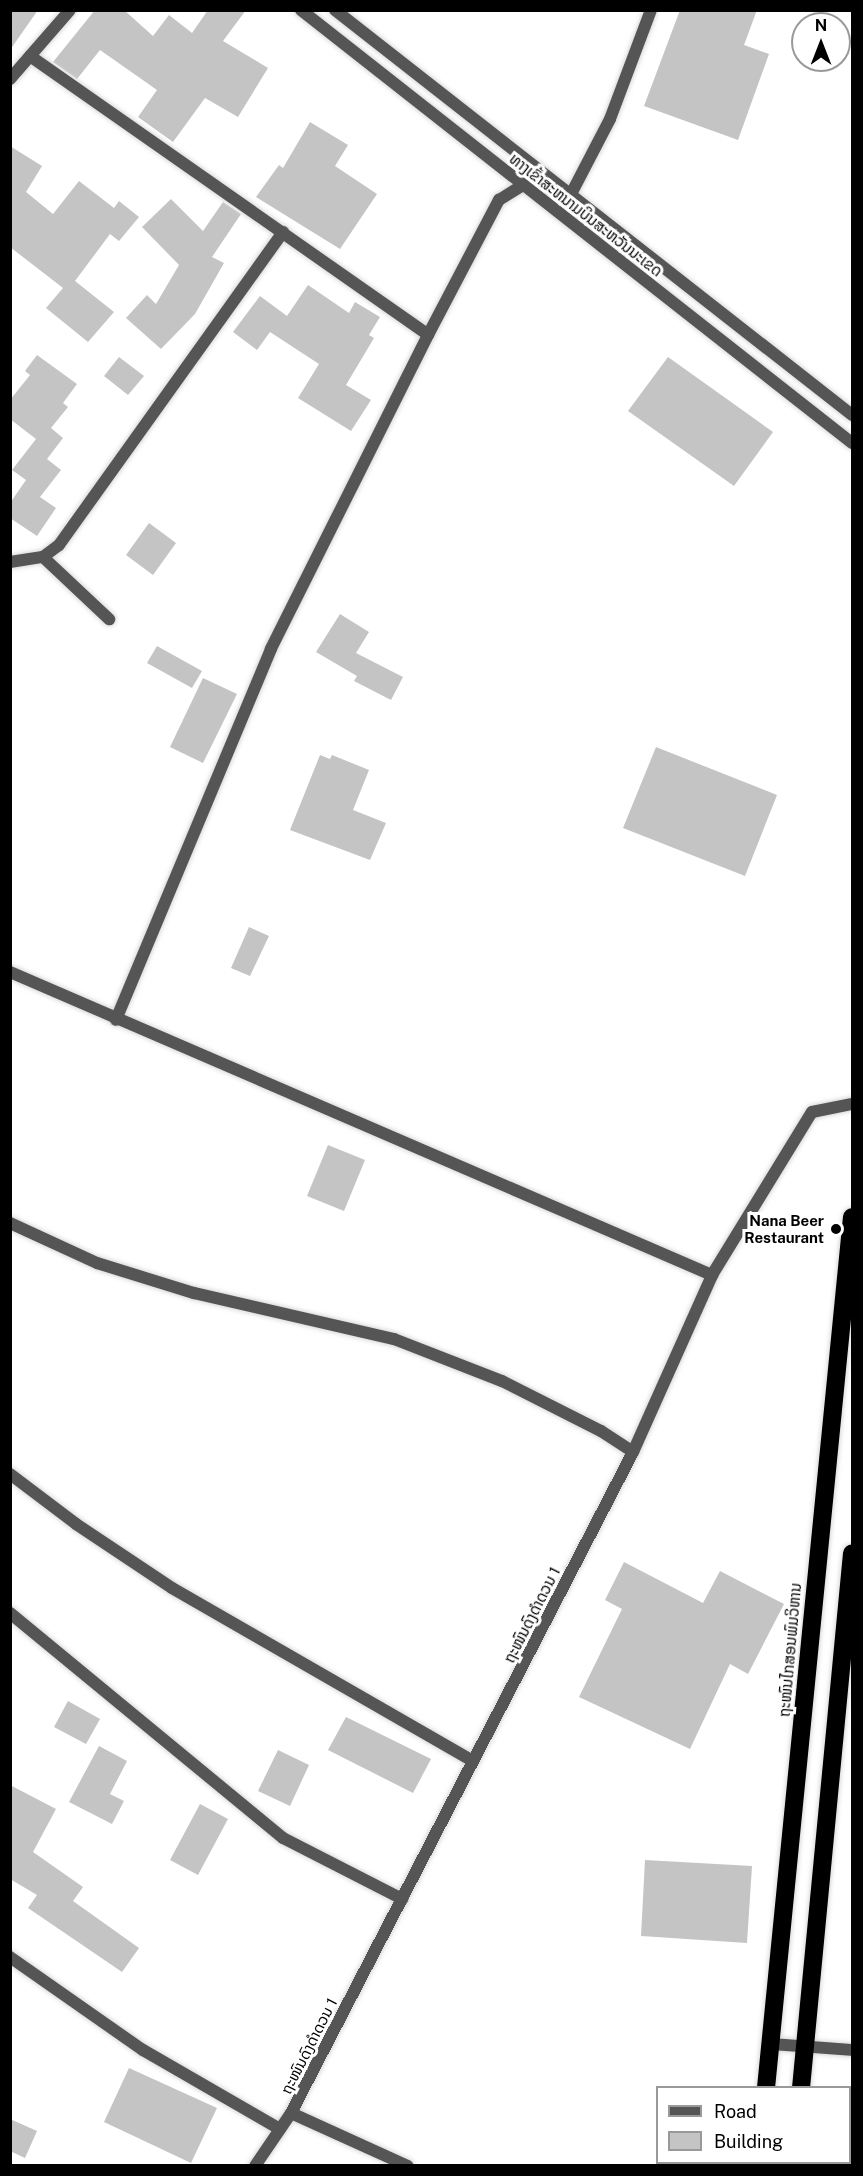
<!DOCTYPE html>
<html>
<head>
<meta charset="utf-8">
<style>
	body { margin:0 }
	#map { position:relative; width:863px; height:2176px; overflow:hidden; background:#fff; font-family:"Public Sans","Noto Sans Lao",sans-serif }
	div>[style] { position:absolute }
	.building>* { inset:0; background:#c4c4c4 }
	.roads { filter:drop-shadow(0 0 2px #dbdbdb) drop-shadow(0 0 2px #dbdbdb) }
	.street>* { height:12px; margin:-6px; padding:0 6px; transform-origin:6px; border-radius:6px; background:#555 }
	.highway>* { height:18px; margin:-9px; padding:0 9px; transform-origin:9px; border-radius:9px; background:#000 }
	.dots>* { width:16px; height:16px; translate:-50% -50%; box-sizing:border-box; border:3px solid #fff; border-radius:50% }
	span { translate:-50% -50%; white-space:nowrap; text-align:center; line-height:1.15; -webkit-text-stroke:6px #fff; paint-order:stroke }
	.street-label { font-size:15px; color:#000 }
	.poi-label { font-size:15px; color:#000; font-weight:700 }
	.right { translate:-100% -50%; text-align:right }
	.frame { position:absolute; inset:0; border:12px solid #000; pointer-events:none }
	.legend { position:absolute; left:656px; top:2086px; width:195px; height:78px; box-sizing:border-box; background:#fff; border:2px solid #999; margin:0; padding:8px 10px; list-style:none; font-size:18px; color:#000 }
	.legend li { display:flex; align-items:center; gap:12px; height:30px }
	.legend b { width:30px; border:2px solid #999 }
	.north { position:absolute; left:791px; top:12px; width:60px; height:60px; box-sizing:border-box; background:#fff; border:2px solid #999; border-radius:50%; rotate:0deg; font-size:16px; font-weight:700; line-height:24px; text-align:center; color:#000 }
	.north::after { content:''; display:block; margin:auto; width:21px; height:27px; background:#000; clip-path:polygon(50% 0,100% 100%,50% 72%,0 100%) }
</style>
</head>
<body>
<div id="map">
	<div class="building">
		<i style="clip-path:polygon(10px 10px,38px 10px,10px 50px)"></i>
		<i style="clip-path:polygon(95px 10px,124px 10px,153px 36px,169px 15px,192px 33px,208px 10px,246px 10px,223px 41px,268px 68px,238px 117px,205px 98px,173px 142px,138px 117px,157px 90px,100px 50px,77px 79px,53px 62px)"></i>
		<i style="clip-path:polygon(680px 10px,757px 10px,744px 45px,769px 54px,738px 140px,644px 106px)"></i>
		<i style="clip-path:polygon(310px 122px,348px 145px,335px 166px,377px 194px,340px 249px,256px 197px,279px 165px,283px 168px)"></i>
		<i style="clip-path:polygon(10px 146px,42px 166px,26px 192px,53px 214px,79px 181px,114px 208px,119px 201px,139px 217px,119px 241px,110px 234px,75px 281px,114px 312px,88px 342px,46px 308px,63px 288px,10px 247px)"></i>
		<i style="clip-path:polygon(171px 199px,203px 231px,223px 202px,241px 214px,212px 257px,224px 263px,195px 314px,161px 349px,126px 318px,147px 295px,156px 304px,179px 265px,142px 227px)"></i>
		<i style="clip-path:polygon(308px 285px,349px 313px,355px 302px,380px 317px,369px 335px,374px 338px,346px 385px,371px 400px,351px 431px,298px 398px,319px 364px,270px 332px,257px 350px,233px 332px,260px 296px,287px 316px)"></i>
		<i style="clip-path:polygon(37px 355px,77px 384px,63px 403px,68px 407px,51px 428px,63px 438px,47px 459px,61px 470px,40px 497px,56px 508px,37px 536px,10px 518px,10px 503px,26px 480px,12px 470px,36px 439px,10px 419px,10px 400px,30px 375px,25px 371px)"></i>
		<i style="clip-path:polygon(119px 357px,144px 376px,128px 395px,104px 376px)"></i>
		<i style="clip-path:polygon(668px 357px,773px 432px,734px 486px,628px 411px)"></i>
		<i style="clip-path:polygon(149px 523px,176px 543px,153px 575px,126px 555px)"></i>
		<i style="clip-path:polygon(340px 614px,369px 632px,356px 653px,403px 677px,391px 700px,354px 681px,357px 676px,316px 652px)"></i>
		<i style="clip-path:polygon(157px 646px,202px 671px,192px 688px,147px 663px)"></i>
		<i style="clip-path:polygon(203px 678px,237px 694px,203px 763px,170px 747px)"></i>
		<i style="clip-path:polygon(656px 747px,777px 795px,745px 876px,623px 828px)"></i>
		<i style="clip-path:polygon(320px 755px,330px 759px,332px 755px,369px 770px,353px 810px,386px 823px,370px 860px,290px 830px)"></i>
		<i style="clip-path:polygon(249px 927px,269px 936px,250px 976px,231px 968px)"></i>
		<i style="clip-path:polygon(328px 1145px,365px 1160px,344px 1211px,307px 1196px)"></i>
		<i style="clip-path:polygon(624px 1562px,703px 1603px,720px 1571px,784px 1604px,748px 1674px,730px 1664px,690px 1749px,579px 1697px,622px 1609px,605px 1600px)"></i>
		<i style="clip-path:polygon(68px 1701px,100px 1719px,86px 1744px,54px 1727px)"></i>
		<i style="clip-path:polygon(346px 1717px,431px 1759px,413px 1793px,328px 1750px)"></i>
		<i style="clip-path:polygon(99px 1746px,127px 1761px,110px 1794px,124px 1801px,112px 1824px,69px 1802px)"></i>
		<i style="clip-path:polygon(278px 1750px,309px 1765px,290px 1806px,258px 1791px)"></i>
		<i style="clip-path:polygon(10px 1785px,56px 1809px,33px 1852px,83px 1887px,73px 1901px,139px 1948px,122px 1972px,28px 1908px,37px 1895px,10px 1879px)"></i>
		<i style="clip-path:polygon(200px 1804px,228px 1819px,198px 1875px,170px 1860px)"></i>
		<i style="clip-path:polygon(645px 1860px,752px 1866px,747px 1943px,641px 1936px)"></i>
		<i style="clip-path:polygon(129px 2068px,217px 2108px,191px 2163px,104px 2122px)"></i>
		<i style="clip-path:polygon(10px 2119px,37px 2131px,25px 2158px,10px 2151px)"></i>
	</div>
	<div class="roads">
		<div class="street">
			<i style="left:301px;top:10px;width:701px;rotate:38.16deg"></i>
			<i style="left:335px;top:10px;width:657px;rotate:38.07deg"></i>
			<i style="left:30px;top:56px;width:486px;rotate:35deg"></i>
			<i style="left:428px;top:335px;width:351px;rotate:116.6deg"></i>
			<i style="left:271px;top:649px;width:402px;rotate:112.7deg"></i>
			<i style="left:10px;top:79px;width:91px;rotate:-49deg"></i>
			<i style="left:570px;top:196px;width:87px;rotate:-62.5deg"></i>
			<i style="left:610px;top:119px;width:116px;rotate:-69.4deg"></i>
			<i style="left:428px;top:335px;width:153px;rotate:-62.3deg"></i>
			<i style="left:499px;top:200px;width:28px;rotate:-32deg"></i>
			<i style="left:43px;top:557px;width:91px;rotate:43.2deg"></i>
			<i style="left:10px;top:562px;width:33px;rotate:-9deg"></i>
			<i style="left:43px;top:557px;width:20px;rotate:-37deg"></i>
			<i style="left:59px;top:545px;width:385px;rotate:-54.4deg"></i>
			<i style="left:10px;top:972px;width:765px;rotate:23.35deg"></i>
			<i style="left:10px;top:1223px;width:96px;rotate:24.7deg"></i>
			<i style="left:97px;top:1263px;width:102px;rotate:17.2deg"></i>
			<i style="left:194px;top:1293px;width:205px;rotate:13deg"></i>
			<i style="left:394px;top:1339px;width:116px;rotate:21.3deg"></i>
			<i style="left:502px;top:1381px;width:111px;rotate:26.8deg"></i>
			<i style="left:601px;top:1431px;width:38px;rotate:33deg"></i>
			<i style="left:10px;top:1474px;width:83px;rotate:37.1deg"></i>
			<i style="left:76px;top:1524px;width:115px;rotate:33.7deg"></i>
			<i style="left:172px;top:1588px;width:347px;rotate:29.9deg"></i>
			<i style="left:10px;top:1613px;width:354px;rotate:39.5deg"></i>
			<i style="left:283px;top:1838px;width:134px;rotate:27.1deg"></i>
			<i style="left:10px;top:1957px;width:162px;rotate:35deg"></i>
			<i style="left:143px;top:2050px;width:158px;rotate:30deg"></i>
			<i style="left:771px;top:2044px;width:81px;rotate:4.2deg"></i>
			<i style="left:291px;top:2113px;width:128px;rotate:24.4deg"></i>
			<i style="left:255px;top:2166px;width:64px;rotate:-55.8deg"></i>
			<i style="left:291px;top:2113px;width:744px;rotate:-62.64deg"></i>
			<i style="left:633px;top:1452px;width:194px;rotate:-65.9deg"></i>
			<i style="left:712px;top:1275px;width:191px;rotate:-58.5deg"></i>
			<i style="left:812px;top:1112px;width:41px;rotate:-11.3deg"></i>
		</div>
		<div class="highway">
			<i style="left:766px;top:2088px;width:875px;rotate:-84.36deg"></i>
			<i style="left:801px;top:2088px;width:537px;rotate:-84.55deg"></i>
			<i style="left:759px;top:2166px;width:4px;rotate:-90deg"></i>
			<i style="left:793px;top:2166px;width:4px;rotate:-76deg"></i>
		</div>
	</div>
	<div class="dots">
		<i style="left:836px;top:1229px;background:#000"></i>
	</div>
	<div class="street-label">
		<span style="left:586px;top:215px;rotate:38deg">ທາງເຂົ້າສະຫນາມບິນສະຫວັນນະເຂດ</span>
		<span style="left:532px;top:1615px;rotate:-63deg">ຖະໜົນດົງດຳດວນ 1</span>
		<span style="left:790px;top:1650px;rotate:-85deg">ຖະໜົນໄກສອນພົມວິຫານ</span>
		<span style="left:309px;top:2046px;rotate:-63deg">ຖະໜົນດົງດຳດວນ 1</span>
	</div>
	<div class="poi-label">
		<span class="right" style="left:824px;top:1229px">Nana Beer<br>Restaurant</span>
	</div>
	<div class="frame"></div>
	<ul class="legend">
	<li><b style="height:8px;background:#555"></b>Road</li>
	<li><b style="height:16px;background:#c4c4c4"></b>Building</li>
	</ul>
	<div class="north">N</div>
</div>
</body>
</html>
